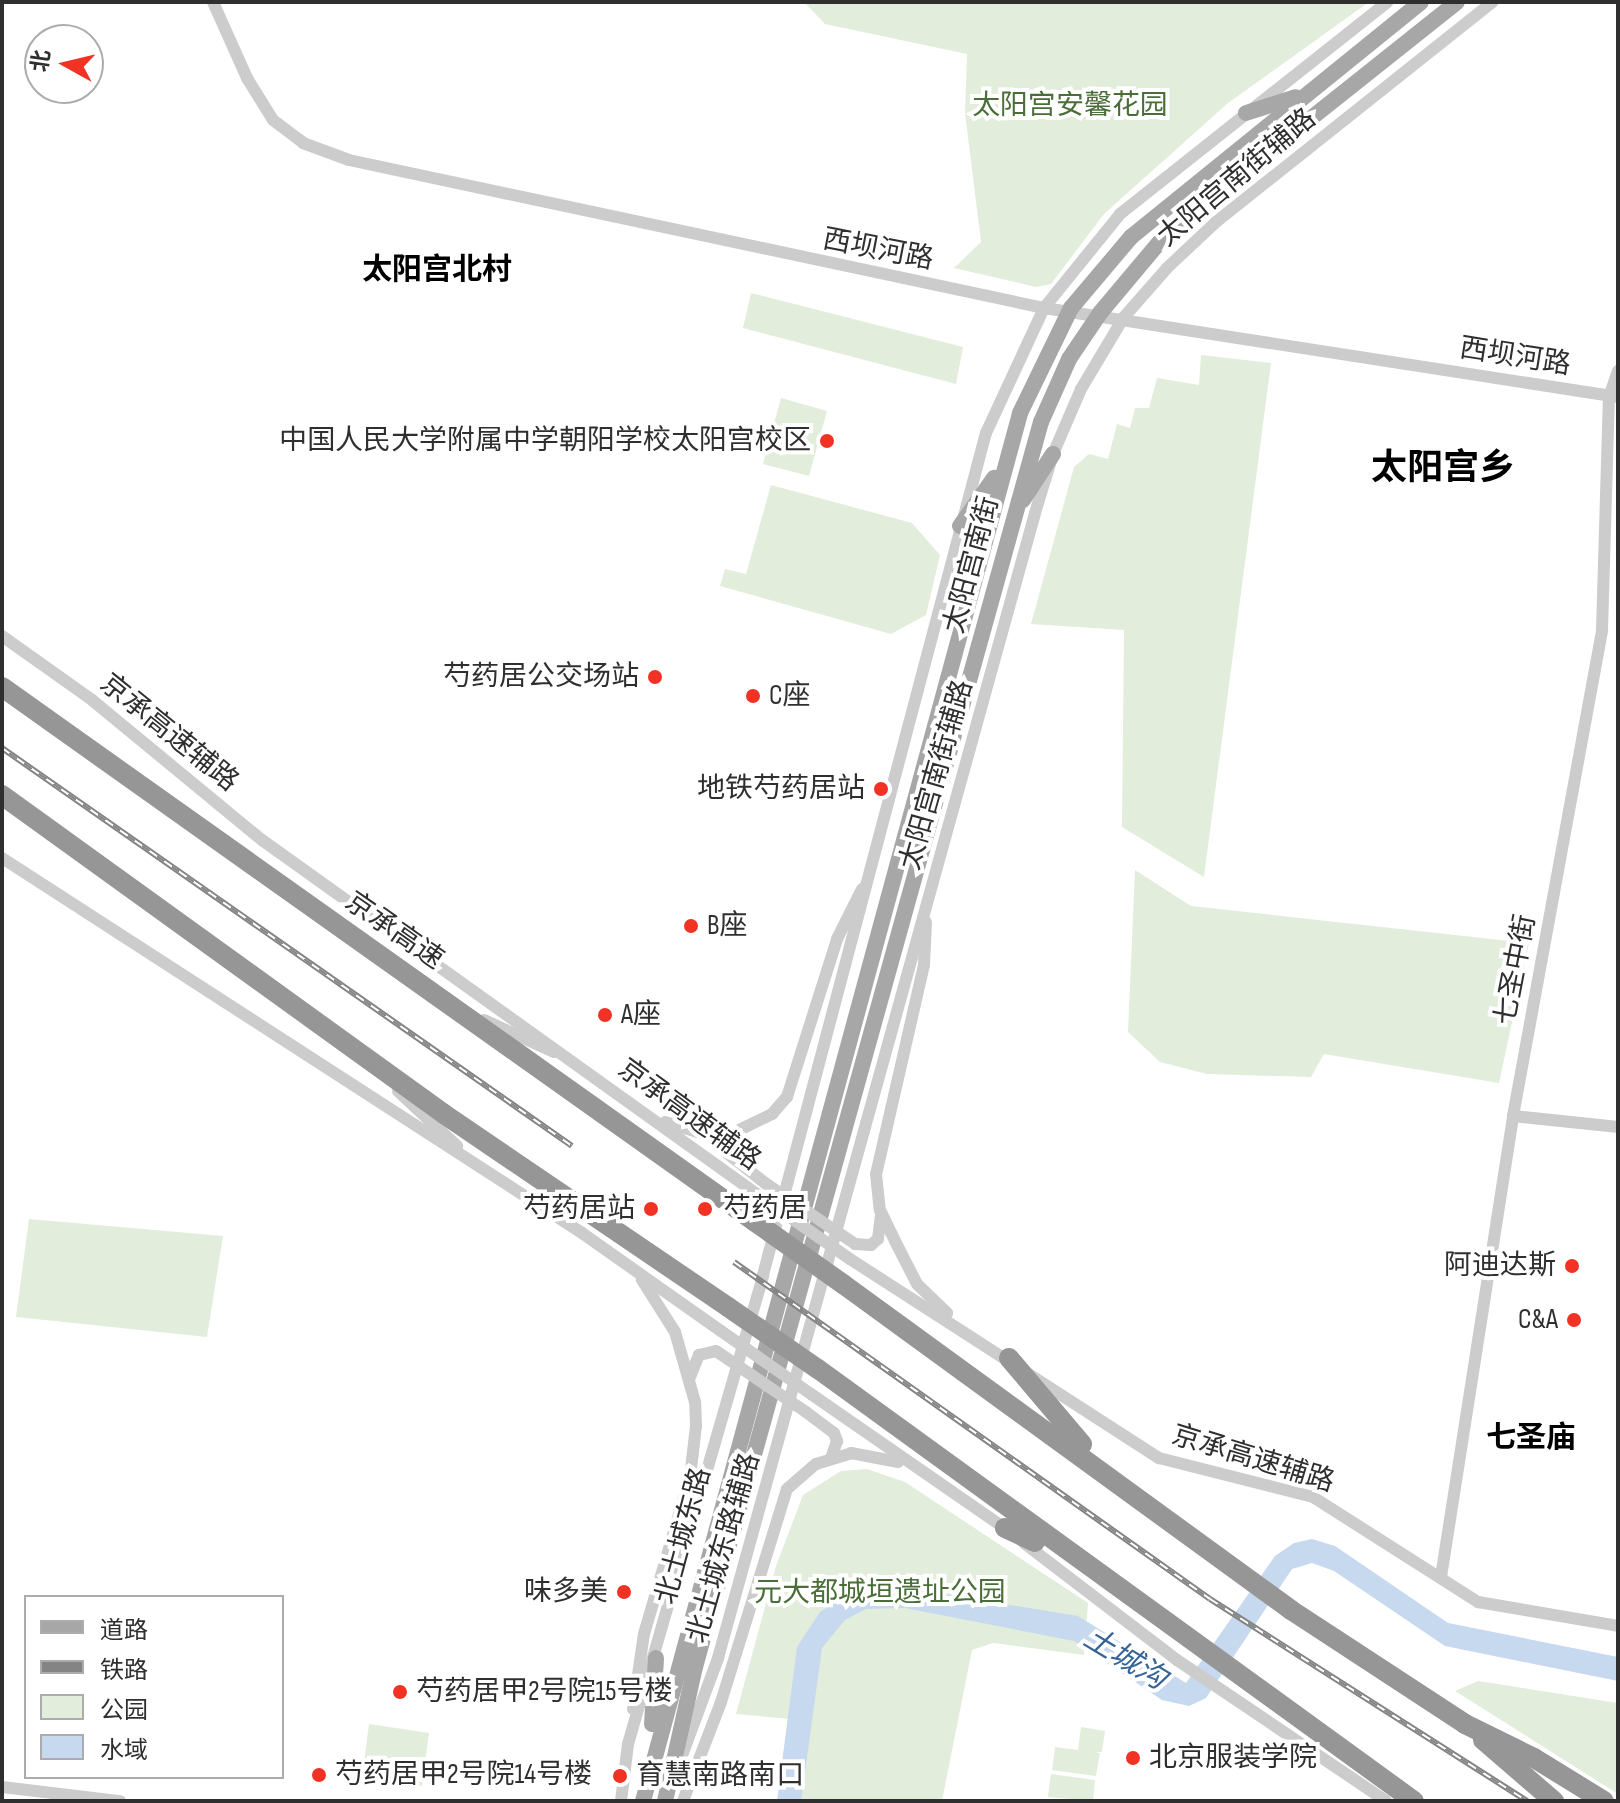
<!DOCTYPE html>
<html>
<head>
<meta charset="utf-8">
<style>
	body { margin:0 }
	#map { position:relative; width:1620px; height:1803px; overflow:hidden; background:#fff; font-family:"Sofia Sans Condensed","Noto Sans SC",sans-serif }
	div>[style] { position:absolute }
	.green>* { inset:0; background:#e2eddb }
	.water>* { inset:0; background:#c6d9ee }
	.minor>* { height:12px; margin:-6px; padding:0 6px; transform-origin:6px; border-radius:6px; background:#ccc }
	.major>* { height:16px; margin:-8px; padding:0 8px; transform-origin:8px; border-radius:8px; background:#a7a7a7 }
	.highway>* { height:20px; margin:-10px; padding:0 10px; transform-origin:10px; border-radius:10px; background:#969696 }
	.rail>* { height:6px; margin-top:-3px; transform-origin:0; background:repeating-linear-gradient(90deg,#fff 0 9px,#848484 0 18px); box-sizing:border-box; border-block:2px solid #848484 }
	.minor-bridge>* { height:12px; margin:-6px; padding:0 6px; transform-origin:6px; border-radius:6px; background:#ccc }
	.highway-bridge>* { height:20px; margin:-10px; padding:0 10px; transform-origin:10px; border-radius:10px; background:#969696 }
	.dots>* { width:22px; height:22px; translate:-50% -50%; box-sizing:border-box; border:4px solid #fff; border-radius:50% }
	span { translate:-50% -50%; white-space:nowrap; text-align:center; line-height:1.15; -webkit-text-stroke:8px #fff; paint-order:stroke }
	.park-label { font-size:28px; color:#4a6e38 }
	.street-label { font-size:28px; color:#2f2f2f }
	.poi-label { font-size:28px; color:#2f2f2f }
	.right { translate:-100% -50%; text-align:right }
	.left { translate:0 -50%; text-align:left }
	.neighbourhood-label { font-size:30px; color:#000; font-weight:700 }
	.water-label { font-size:30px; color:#366497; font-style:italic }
	.district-label { font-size:36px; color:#000; font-weight:700 }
	.frame { position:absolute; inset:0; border:4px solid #2f2f2f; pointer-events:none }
	.legend { position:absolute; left:24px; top:1595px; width:260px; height:184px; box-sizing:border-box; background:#fff; border:2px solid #acacac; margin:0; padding:10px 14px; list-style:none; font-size:24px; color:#2f2f2f }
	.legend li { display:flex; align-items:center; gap:16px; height:40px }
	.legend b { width:40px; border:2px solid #acacac }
	.north { position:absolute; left:24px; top:24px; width:80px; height:80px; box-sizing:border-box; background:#fff; border:2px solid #acacac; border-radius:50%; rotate:278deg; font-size:22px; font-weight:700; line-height:32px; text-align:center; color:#2f2f2f }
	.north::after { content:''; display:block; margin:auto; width:28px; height:36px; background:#f23224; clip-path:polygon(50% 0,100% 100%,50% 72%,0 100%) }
</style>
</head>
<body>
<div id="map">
	<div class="green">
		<i style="clip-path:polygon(804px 2px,1369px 2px,1228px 103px,1104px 214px,1051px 284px,1036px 287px,954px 268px,981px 242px,965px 113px,967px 54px,825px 24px)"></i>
		<i style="clip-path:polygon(751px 293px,963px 347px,956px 384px,743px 328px)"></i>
		<i style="clip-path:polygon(1201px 355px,1271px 363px,1204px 877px,1122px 827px,1124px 630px,1031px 624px,1074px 467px,1089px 454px,1108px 459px,1117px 424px,1130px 428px,1135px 408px,1149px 408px,1157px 378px,1199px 385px)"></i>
		<i style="clip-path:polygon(781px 398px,827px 411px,809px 476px,763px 464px)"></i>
		<i style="clip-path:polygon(771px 485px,912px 523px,940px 555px,926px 615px,891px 634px,720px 586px,725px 569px,746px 574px)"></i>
		<i style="clip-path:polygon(1135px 870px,1191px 906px,1529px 943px,1499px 1083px,1324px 1054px,1311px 1077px,1207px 1074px,1160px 1062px,1128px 1032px)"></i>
		<i style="clip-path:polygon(29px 1219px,223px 1236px,207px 1337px,16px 1317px)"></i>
		<i style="clip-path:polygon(867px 1469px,905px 1482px,1088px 1603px,1084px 1655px,993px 1643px,972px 1650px,942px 1801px,790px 1801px,801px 1720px,736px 1714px,776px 1566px,803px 1495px,841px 1471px)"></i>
		<i style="clip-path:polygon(1478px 1681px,1618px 1703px,1618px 1794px,1455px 1691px)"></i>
		<i style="clip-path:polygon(369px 1724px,429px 1733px,422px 1786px,362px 1778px)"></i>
		<i style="clip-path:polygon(1081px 1727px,1105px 1731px,1102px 1752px,1095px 1752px,1100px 1753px,1096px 1776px,1052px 1770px,1055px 1747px,1078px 1750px)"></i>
		<i style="clip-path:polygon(1051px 1774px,1095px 1780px,1093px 1801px,1048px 1797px)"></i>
	</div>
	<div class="water">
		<i style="clip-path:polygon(1312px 1539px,1335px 1546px,1448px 1623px,1618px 1657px,1618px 1681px,1445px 1646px,1334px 1571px,1312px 1563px,1292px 1569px,1206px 1698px,1189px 1706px,1162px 1700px,1074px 1641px,905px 1608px,866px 1609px,845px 1620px,822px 1648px,801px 1801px,777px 1801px,797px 1647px,820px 1612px,844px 1596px,889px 1585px,1078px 1616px,1186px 1683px,1275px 1556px,1294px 1543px)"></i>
	</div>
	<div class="minor">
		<i style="left:213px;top:2px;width:83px;rotate:65.9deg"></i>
		<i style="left:247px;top:78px;width:49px;rotate:58.2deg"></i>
		<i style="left:273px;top:120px;width:38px;rotate:37deg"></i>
		<i style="left:303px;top:143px;width:49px;rotate:20.3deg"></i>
		<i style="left:349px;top:160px;width:711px;rotate:12.02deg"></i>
		<i style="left:1044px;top:308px;width:581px;rotate:8.81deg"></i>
		<i style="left:2px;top:636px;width:110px;rotate:35.4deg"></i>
		<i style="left:92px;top:700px;width:220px;rotate:39.5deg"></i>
		<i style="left:262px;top:840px;width:614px;rotate:35.58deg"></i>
		<i style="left:2px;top:858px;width:691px;rotate:32.88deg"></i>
		<i style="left:582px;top:1233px;width:170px;rotate:35.2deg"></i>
		<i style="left:926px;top:922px;width:43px;rotate:92.7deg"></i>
		<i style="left:924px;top:965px;width:214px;rotate:102.9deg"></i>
		<i style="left:876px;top:1174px;width:36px;rotate:84deg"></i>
		<i style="left:880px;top:1210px;width:34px;rotate:64deg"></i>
		<i style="left:895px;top:1241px;width:48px;rotate:62.9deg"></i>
		<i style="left:917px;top:1284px;width:42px;rotate:44deg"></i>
		<i style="left:484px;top:1020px;width:77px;rotate:24.6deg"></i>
		<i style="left:398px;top:1091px;width:81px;rotate:43deg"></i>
		<i style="left:1513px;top:1116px;width:106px;rotate:6deg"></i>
		<i style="left:665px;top:1122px;width:44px;rotate:17.2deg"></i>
		<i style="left:707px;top:1135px;width:24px;rotate:-2deg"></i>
		<i style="left:731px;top:1134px;width:46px;rotate:-26deg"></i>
		<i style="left:772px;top:1114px;width:23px;rotate:-49deg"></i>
		<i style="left:787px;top:1097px;width:166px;rotate:-72.4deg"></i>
		<i style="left:837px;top:939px;width:56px;rotate:-63.4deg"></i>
		<i style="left:731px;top:1134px;width:19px;rotate:102deg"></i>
		<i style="left:727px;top:1153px;width:48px;rotate:38.3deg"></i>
		<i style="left:855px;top:1244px;width:16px;rotate:4deg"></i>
		<i style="left:871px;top:1245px;width:9px;rotate:-41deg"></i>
		<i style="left:878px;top:1239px;width:23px;rotate:-83deg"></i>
		<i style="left:850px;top:1259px;width:368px;rotate:32.8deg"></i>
		<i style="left:1159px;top:1458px;width:159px;rotate:14.2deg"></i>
		<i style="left:1313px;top:1497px;width:196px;rotate:32.5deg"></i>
		<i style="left:1478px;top:1602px;width:142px;rotate:9.7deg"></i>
		<i style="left:690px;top:1377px;width:24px;rotate:-68deg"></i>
		<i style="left:699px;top:1355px;width:17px;rotate:-13deg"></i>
		<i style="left:811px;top:1394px;width:242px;rotate:34.7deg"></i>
		<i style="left:806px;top:1412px;width:35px;rotate:37deg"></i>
		<i style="left:834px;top:1433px;width:9px;rotate:69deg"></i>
		<i style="left:837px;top:1441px;width:18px;rotate:109deg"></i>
		<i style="left:1024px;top:1543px;width:193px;rotate:37.4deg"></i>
		<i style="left:1177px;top:1660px;width:252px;rotate:34deg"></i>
		<i style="left:1441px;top:1577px;width:467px;rotate:-81.1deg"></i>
		<i style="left:1513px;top:1116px;width:494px;rotate:-79.6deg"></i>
		<i style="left:1602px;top:630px;width:233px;rotate:-88.3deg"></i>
		<i style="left:1609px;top:397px;width:28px;rotate:-71deg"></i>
		<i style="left:633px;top:1709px;width:76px;rotate:-81.7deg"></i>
		<i style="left:644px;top:1634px;width:164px;rotate:-73.7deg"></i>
		<i style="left:690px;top:1477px;width:51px;rotate:-83.3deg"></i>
		<i style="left:696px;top:1426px;width:24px;rotate:-92deg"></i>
		<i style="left:695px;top:1402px;width:73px;rotate:-105.9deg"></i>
		<i style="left:675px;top:1332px;width:62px;rotate:-122.4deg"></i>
		<i style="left:680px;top:1761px;width:110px;rotate:-69.7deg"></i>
		<i style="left:718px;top:1658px;width:1188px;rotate:-74.52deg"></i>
		<i style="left:1035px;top:513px;width:62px;rotate:-73deg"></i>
		<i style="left:1053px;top:454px;width:71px;rotate:-66.7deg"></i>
		<i style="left:1081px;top:389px;width:84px;rotate:-59.2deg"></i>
		<i style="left:1124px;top:317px;width:65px;rotate:-48.7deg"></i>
		<i style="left:1167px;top:268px;width:67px;rotate:-43.2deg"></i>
		<i style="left:1216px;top:222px;width:354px;rotate:-38.5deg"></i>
		<i style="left:2px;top:1787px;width:119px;rotate:6.8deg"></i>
		<i style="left:621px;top:1801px;width:57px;rotate:-83deg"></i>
		<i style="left:628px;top:1744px;width:488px;rotate:-73.9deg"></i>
		<i style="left:763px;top:1275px;width:871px;rotate:-75.17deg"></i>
		<i style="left:986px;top:433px;width:138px;rotate:-65.1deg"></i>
		<i style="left:1044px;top:308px;width:121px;rotate:-51deg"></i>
		<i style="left:1120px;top:214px;width:341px;rotate:-38.4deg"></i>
		<i style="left:683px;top:1801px;width:106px;rotate:-69deg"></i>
		<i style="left:721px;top:1702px;width:223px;rotate:-72.8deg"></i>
		<i style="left:787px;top:1489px;width:38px;rotate:-41deg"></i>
		<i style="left:816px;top:1464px;width:37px;rotate:-17deg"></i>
		<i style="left:851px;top:1453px;width:48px;rotate:10.8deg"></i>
	</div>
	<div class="major">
		<i style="left:1246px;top:113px;width:52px;rotate:-17.7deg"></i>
		<i style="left:1023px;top:500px;width:55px;rotate:-56.9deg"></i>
		<i style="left:960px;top:526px;width:59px;rotate:-54.7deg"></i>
		<i style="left:652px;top:1724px;width:66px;rotate:-86.5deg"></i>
		<i style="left:643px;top:1801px;width:1438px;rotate:-74.8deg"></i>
		<i style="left:1020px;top:413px;width:117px;rotate:-64.1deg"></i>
		<i style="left:1071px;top:308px;width:93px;rotate:-49.8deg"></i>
		<i style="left:1131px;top:237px;width:373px;rotate:-39deg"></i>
		<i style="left:665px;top:1801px;width:137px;rotate:-77.4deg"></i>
		<i style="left:695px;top:1667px;width:1292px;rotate:-74.47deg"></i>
		<i style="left:1041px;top:422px;width:69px;rotate:-66deg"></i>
		<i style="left:1069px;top:359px;width:55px;rotate:-56deg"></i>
		<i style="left:1100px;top:313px;width:106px;rotate:-50deg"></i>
		<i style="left:1168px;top:232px;width:369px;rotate:-38.5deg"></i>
	</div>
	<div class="highway">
		<i style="left:2px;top:687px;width:922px;rotate:35.38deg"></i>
		<i style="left:2px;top:795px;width:545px;rotate:35.82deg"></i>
		<i style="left:444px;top:1114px;width:343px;rotate:34.2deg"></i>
		<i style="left:843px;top:1284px;width:554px;rotate:36.04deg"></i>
		<i style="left:1291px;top:1610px;width:208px;rotate:33.2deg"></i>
		<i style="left:1465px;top:1724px;width:77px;rotate:26.2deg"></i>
		<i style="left:1534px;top:1758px;width:82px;rotate:31.6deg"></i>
		<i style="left:1009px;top:1358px;width:113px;rotate:49.7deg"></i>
		<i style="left:818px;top:1369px;width:736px;rotate:35.94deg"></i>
		<i style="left:1005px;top:1528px;width:33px;rotate:25deg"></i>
		<i style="left:1483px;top:1740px;width:94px;rotate:40.7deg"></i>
	</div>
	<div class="rail">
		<i style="left:2px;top:748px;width:695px;rotate:34.92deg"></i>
		<i style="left:734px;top:1262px;width:583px;rotate:35.3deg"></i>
		<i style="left:1210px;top:1599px;width:376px;rotate:32.5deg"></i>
	</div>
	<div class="minor-bridge">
		<i style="left:765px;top:1183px;width:109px;rotate:34.1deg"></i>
		<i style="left:761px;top:1197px;width:108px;rotate:34.9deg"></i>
		<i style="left:721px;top:1331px;width:110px;rotate:35deg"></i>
		<i style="left:716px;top:1351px;width:109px;rotate:34.1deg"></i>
	</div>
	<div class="highway-bridge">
		<i style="left:754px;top:1221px;width:109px;rotate:35.3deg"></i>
		<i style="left:728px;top:1307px;width:109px;rotate:34.6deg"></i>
	</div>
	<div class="dots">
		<i style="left:827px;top:441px;background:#f23224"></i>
		<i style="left:655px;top:677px;background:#f23224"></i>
		<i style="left:753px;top:696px;background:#f23224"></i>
		<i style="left:881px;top:789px;background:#f23224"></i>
		<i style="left:691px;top:926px;background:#f23224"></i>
		<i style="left:605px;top:1015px;background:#f23224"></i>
		<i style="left:651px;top:1209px;background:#f23224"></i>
		<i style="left:705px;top:1209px;background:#f23224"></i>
		<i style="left:1572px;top:1266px;background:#f23224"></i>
		<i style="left:1574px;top:1320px;background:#f23224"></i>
		<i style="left:624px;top:1592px;background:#f23224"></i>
		<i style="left:400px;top:1692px;background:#f23224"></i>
		<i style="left:1133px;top:1758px;background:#f23224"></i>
		<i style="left:319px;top:1775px;background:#f23224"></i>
		<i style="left:620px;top:1776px;background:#f23224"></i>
	</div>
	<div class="park-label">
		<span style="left:1070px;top:106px">太阳宫安馨花园</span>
		<span style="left:880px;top:1593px">元大都城垣遗址公园</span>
	</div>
	<div class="street-label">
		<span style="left:1237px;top:178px;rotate:-40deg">太阳宫南街辅路</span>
		<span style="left:878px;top:250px;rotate:11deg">西坝河路</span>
		<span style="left:1515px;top:357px;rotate:9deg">西坝河路</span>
		<span style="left:972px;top:565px;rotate:-75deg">太阳宫南街</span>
		<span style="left:169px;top:733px;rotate:39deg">京承高速辅路</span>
		<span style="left:937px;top:775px;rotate:-74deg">太阳宫南街辅路</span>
		<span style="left:394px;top:931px;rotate:35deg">京承高速</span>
		<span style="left:1516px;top:970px;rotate:-79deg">七圣中街</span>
		<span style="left:689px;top:1115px;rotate:36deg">京承高速辅路</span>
		<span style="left:1253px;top:1459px;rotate:17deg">京承高速辅路</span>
		<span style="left:684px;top:1536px;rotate:-75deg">北土城东路</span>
		<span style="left:724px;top:1548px;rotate:-74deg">北土城东路辅路</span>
	</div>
	<div class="poi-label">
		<span class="right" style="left:811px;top:441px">中国人民大学附属中学朝阳学校太阳宫校区</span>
		<span class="right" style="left:639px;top:677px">芍药居公交场站</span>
		<span class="left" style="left:769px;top:696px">C座</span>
		<span class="right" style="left:865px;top:789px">地铁芍药居站</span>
		<span class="left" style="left:707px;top:926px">B座</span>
		<span class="left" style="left:621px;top:1015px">A座</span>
		<span class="right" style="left:635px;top:1209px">芍药居站</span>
		<span class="left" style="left:723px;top:1209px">芍药居</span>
		<span class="right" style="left:1556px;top:1266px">阿迪达斯</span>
		<span class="right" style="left:1558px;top:1320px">C&amp;A</span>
		<span class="right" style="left:608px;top:1592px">味多美</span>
		<span class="left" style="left:416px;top:1692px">芍药居甲2号院15号楼</span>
		<span class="left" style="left:1149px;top:1758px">北京服装学院</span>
		<span class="left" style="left:335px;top:1775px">芍药居甲2号院14号楼</span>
		<span class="left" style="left:636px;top:1776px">育慧南路南口</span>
	</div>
	<div class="neighbourhood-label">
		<span style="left:437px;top:270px">太阳宫北村</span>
		<span style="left:1531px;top:1438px">七圣庙</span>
	</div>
	<div class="water-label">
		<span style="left:1125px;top:1659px;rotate:31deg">土城沟</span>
	</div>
	<div class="district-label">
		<span style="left:1443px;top:469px">太阳宫乡</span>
	</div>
	<div class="frame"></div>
	<ul class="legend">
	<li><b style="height:10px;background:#a7a7a7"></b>道路</li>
	<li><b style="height:10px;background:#848484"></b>铁路</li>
	<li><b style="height:22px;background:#e2eddb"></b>公园</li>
	<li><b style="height:22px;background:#c6d9ee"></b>水域</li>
	</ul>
	<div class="north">北</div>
</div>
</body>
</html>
